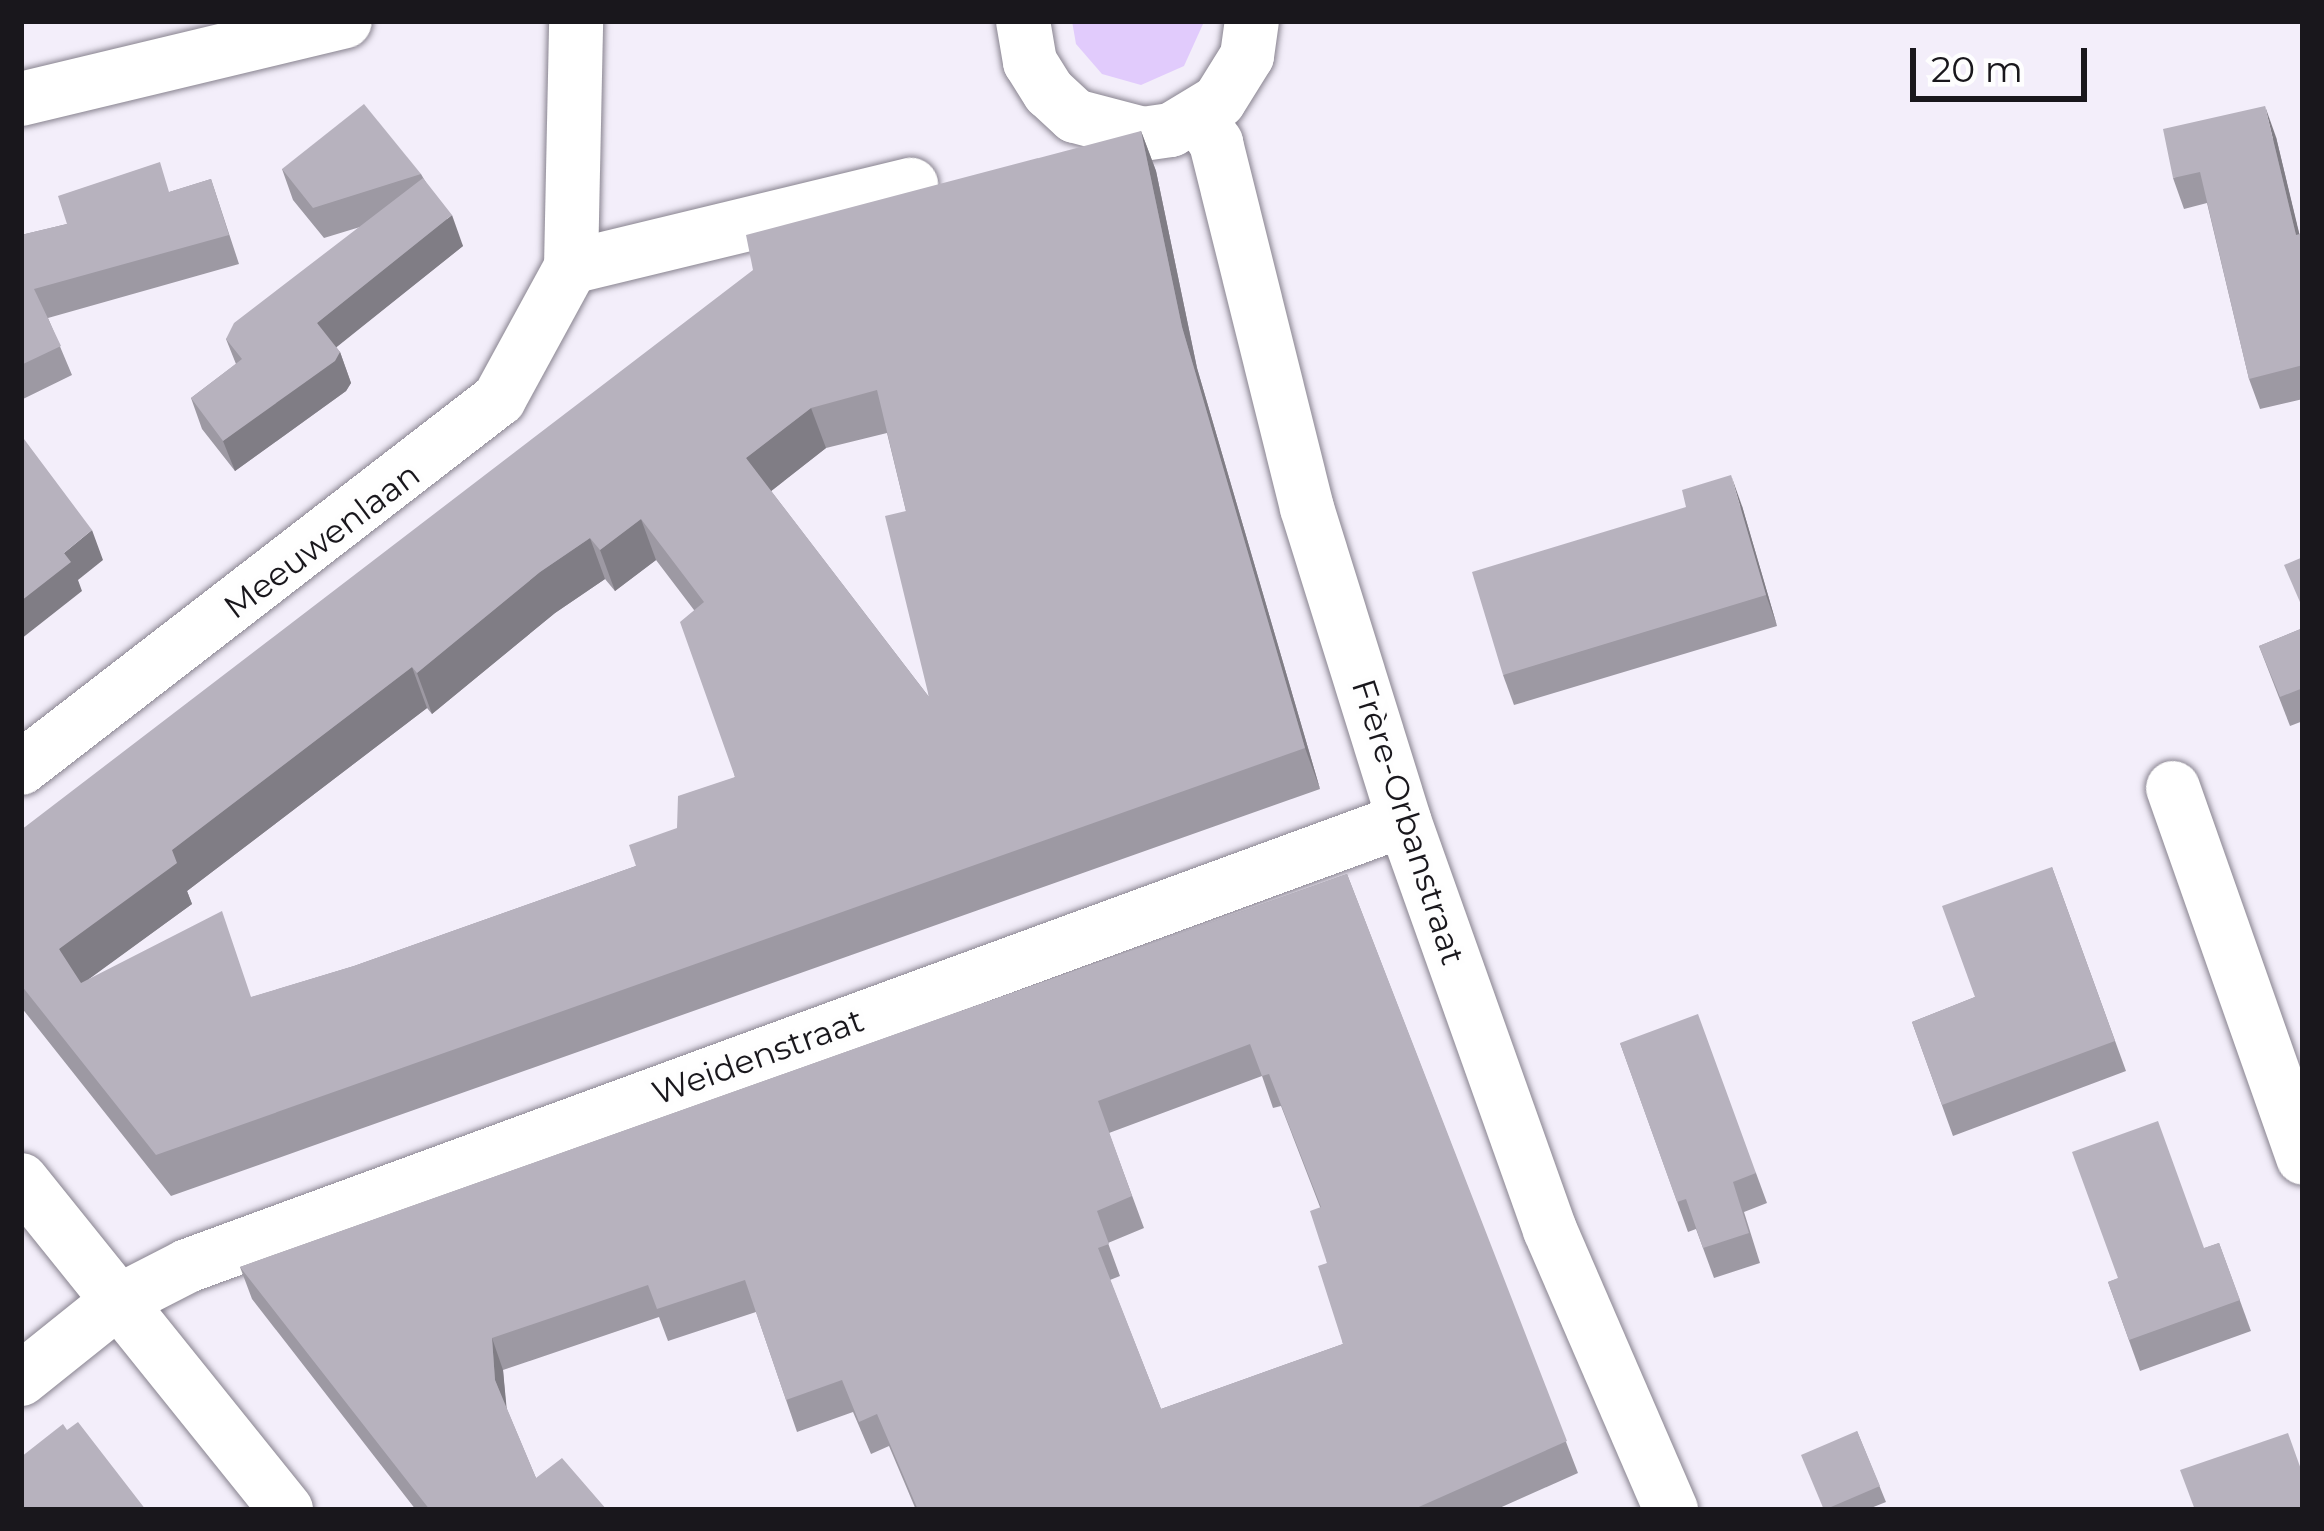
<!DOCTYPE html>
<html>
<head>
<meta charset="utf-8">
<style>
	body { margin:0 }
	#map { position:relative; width:2324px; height:1531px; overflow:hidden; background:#f3eefa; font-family:Montserrat,sans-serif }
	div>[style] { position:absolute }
	.green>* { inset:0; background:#e1cbfc }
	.roads { filter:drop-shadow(0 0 3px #88838f) drop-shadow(0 0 3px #88838f) }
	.street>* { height:54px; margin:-27px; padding:0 27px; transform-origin:27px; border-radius:27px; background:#fff }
	.wall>* { inset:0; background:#9d99a3 }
	.shaded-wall>* { inset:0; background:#807d85 }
	.building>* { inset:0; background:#b7b2be }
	span { translate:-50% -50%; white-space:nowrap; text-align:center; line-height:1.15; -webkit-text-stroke:9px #fefefe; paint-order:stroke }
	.street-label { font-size:33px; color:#19171c }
	.frame { position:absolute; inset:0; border:24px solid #19171c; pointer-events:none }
	.scale { position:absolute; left:1910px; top:48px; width:177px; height:54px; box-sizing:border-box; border:6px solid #19171c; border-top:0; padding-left:15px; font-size:36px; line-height:42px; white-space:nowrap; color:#19171c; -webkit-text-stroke:9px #fefefe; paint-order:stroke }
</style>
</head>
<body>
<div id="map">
	<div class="green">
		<i style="clip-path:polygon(1072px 21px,1203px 21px,1203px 24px,1184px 66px,1141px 85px,1102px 74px,1076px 44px)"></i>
	</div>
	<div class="roads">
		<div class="street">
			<i style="left:1023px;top:21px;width:42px;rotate:80.3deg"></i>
			<i style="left:1030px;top:62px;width:36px;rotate:58deg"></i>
			<i style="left:1049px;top:92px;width:35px;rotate:43deg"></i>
			<i style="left:1075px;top:116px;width:70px;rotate:14.8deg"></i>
			<i style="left:1143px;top:134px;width:28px;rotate:-8deg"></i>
			<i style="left:1171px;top:130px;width:56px;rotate:-31.1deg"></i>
			<i style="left:1219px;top:101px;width:53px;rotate:-58.1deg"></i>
			<i style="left:1247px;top:56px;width:35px;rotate:-82deg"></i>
			<i style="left:21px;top:99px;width:333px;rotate:-13.5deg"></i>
			<i style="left:1198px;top:117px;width:32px;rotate:55deg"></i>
			<i style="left:1216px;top:143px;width:376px;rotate:76deg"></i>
			<i style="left:1307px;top:508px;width:327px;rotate:72.7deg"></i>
			<i style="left:1404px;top:820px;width:435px;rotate:70.4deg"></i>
			<i style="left:1550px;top:1230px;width:305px;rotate:66.6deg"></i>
			<i style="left:571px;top:267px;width:350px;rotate:-13.6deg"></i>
			<i style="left:21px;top:768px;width:604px;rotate:-37.67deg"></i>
			<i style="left:499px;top:399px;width:150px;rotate:-61.4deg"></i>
			<i style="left:571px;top:267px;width:246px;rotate:-88.8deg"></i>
			<i style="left:2173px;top:788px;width:392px;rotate:70.6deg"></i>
			<i style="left:21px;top:1180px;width:423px;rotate:51.2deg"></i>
			<i style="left:21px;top:1379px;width:123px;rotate:-38.7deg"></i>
			<i style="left:117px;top:1302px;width:79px;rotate:-27.2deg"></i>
			<i style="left:187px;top:1266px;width:1296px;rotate:-20.13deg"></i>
		</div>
	</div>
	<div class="wall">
		<i style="clip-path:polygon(evenodd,1141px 131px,1156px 171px,1197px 368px,1320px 789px,171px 1196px,21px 1007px,21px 830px,1141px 131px,887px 433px,906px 511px,929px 697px,771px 491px,826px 448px,887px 433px,1141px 131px,656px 560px,694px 610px,735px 777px,636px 866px,354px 966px,252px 997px,88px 979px,192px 904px,187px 891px,427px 708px,432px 714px,555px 613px,605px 579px,615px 591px,656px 560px)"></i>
		<i style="clip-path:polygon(2276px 137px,2299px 234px,2303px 233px,2303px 399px,2260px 409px,2249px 379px,2207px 203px,2184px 209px,2173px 178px)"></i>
		<i style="clip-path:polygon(282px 169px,421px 174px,463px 246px,336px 347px,340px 352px,351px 383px,346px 391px,235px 471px,202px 429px,191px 398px,236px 364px,226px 339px,360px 227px,324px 238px,293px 200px)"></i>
		<i style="clip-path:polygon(211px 179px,239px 264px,48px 318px,72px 375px,21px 400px,21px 235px,67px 224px)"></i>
		<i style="clip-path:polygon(1742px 506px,1777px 626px,1514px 705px,1503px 675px)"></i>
		<i style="clip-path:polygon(2303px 628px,2303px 721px,2290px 726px,2259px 646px)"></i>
		<i style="clip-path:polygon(2052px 867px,2126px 1071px,1953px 1136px,1912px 1022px,1975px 997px)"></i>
		<i style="clip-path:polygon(evenodd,1347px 874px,1578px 1473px,1495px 1510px,916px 1510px,889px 1446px,871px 1454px,853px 1412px,797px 1432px,756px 1312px,668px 1341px,659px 1317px,503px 1370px,506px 1407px,536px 1478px,607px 1510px,416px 1510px,252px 1299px,240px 1267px,1347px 874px,1262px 1076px,1273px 1108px,1281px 1106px,1320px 1207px,1327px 1263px,1343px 1344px,1161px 1409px,1110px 1280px,1120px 1276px,1108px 1243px,1144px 1228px,1109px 1133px,1262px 1076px)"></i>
		<i style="clip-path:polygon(1620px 1043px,1756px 1173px,1767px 1203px,1744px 1212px,1760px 1263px,1714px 1278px,1696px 1229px,1688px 1232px)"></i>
		<i style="clip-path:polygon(2219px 1243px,2251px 1331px,2140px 1371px,2108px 1282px)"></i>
		<i style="clip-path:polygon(1857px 1431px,1886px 1502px,1866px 1510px,1823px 1510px)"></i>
	</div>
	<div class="shaded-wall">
		<i style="clip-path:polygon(2265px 106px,2276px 137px,2303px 249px,2296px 235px)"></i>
		<i style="clip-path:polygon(1141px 131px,1156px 171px,1197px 368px,1320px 789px,1305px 748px,1182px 327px)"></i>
		<i style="clip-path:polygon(452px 215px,463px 246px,328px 354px,317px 323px)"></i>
		<i style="clip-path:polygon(340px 352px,351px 383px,346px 391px,235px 471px,223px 441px)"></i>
		<i style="clip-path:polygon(811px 408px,826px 448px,761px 499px,746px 458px)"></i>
		<i style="clip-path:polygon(1731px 475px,1742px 506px,1777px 626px,1766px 595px)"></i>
		<i style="clip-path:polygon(641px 519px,656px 560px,615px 591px,600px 550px)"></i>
		<i style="clip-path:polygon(92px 530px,103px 560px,78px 580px,82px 591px,21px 639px,21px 601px,64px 553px)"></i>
		<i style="clip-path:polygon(590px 538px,605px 579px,555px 613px,432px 714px,417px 673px,540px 572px)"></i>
		<i style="clip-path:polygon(412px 667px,427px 708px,187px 891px,192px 904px,74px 990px,59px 949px,172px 850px)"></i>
		<i style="clip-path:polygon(492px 1338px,503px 1370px,507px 1412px,495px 1380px)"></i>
	</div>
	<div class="building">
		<i style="clip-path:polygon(364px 104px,421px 174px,313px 208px,282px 169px)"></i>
		<i style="clip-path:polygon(2265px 106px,2296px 235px,2303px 233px,2303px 365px,2249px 379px,2200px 172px,2173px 178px,2163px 129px)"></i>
		<i style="clip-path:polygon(evenodd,1141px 131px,1182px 327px,1305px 748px,156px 1155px,21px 985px,21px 830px,753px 270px,746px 235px,1141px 131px,877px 390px,906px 511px,885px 516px,929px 697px,746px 458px,811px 408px,877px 390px,1141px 131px,641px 519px,704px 602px,680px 622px,735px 777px,678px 796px,677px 828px,629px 845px,636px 866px,354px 966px,251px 997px,222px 911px,81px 983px,59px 949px,177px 863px,172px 850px,412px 667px,417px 673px,540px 572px,590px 538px,600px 550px,641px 519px)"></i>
		<i style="clip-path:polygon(160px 162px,169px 192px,211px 179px,229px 235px,34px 289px,61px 346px,21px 365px,21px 235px,67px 224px,58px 196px)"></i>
		<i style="clip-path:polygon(423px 178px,452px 215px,317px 323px,340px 352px,335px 361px,223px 441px,191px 398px,242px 359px,226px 339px,234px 323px)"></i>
		<i style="clip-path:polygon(21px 435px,92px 530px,64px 553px,71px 562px,21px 601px)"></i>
		<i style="clip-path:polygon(1731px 475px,1766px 595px,1503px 675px,1472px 572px,1686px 507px,1682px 490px)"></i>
		<i style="clip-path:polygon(2303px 557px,2303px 609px,2284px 565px)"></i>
		<i style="clip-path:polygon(2303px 628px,2303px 688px,2280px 697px,2259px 646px)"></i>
		<i style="clip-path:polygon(2052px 867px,2115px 1041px,1942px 1105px,1912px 1022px,1975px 997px,1942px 906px)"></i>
		<i style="clip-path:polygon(evenodd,1347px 874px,1567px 1441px,1412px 1510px,918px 1510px,877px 1414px,859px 1422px,842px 1380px,786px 1400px,745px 1280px,657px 1309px,648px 1285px,492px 1338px,495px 1380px,536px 1478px,562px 1458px,607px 1510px,430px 1510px,240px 1267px,1347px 874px,1250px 1044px,1262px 1076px,1269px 1074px,1321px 1207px,1310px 1211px,1327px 1263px,1318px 1266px,1343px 1344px,1161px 1409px,1098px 1248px,1109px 1244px,1097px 1211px,1132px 1196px,1098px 1101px,1250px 1044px)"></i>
		<i style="clip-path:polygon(1698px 1014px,1756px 1173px,1733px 1182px,1749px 1233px,1703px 1248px,1686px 1199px,1677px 1202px,1620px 1043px)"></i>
		<i style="clip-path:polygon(2158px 1121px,2204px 1248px,2219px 1243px,2240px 1300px,2129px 1340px,2108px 1282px,2118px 1278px,2072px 1152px)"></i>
		<i style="clip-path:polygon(78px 1422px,146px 1510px,21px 1510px,21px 1457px,63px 1424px,67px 1430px)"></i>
		<i style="clip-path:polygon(1857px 1431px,1880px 1486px,1824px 1510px,1801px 1455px)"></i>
		<i style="clip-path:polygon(2288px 1433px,2303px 1475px,2303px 1510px,2195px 1510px,2180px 1470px)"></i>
	</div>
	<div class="street-label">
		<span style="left:322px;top:541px;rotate:-37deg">Meeuwenlaan</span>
		<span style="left:1408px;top:822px;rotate:72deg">Frère-Orbanstraat</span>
		<span style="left:758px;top:1057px;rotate:-20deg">Weidenstraat</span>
	</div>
	<div class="frame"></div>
	<div class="scale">20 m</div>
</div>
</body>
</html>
